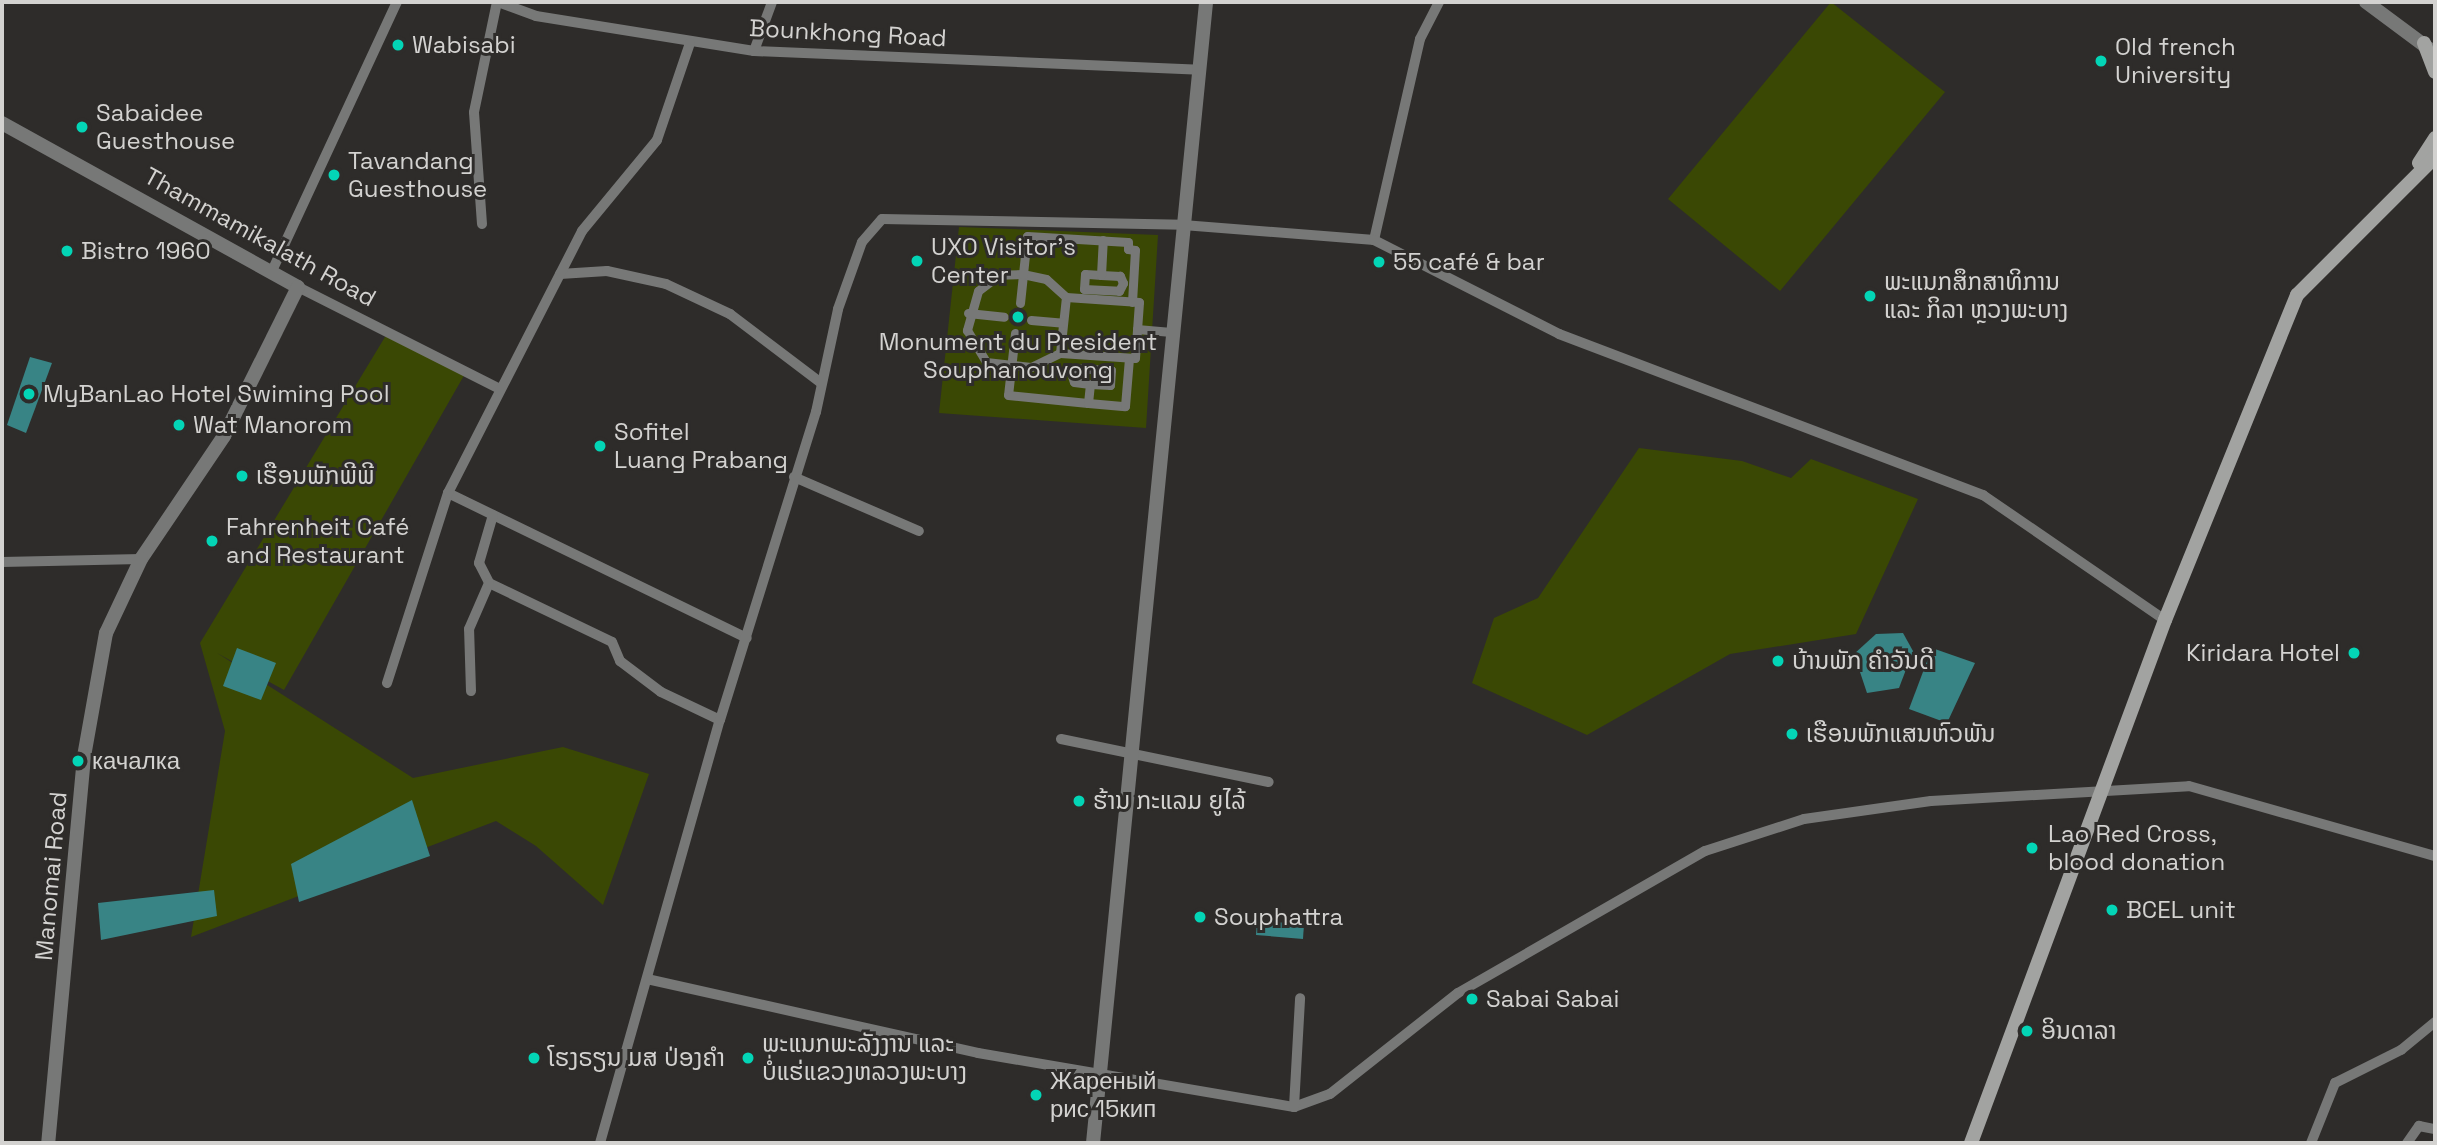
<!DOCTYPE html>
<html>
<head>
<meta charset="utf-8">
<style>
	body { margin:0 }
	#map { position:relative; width:2437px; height:1145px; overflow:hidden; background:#2e2c2a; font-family:"Space Grotesk","Noto Sans Lao",sans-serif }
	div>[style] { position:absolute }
	.green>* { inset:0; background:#3a4804 }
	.water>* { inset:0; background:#388485 }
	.pedestrian>* { height:9px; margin:-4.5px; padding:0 4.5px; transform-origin:4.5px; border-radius:4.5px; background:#777877 }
	.minor>* { height:10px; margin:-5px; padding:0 5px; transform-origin:5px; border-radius:5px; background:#777877 }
	.tertiary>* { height:14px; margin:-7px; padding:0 7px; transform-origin:7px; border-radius:7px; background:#777877 }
	.secondary>* { height:14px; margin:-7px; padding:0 7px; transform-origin:7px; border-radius:7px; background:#a2a3a1 }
	.dots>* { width:19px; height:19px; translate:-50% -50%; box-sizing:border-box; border:4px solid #2e2c2a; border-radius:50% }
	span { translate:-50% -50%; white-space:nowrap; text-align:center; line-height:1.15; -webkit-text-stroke:6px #2e2c2a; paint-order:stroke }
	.street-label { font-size:24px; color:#d3d2d0 }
	.poi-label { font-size:24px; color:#d3d2d0 }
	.left { translate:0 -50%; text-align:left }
	.right { translate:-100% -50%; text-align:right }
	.frame { position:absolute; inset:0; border:4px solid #d3d2d0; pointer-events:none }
</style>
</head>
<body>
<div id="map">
	<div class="green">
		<i style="clip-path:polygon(1831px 2px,1945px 92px,1780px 291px,1668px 199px)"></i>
		<i style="clip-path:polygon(959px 227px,1158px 235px,1146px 428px,939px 413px)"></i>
		<i style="clip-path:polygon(388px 332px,466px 372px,284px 690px,217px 653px,413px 778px,563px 747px,649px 774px,603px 905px,536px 846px,496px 821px,191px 937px,225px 731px,200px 643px)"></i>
		<i style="clip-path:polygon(1639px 448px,1742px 461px,1791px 478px,1811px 459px,1918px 499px,1856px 634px,1730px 654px,1587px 735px,1472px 683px,1494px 618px,1538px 598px)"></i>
	</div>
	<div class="water">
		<i style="clip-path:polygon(30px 357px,52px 363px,26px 433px,7px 425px)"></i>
		<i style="clip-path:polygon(1903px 633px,1913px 651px,1899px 688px,1867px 693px,1854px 654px,1876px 634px)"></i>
		<i style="clip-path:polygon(237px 648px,276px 663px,261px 700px,223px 686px)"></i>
		<i style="clip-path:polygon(1932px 648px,1975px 663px,1947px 723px,1909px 709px)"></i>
		<i style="clip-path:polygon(412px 800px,430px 856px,299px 902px,291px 864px)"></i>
		<i style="clip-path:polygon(214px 890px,217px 916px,101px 940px,98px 903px)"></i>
		<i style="clip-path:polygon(1257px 921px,1304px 924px,1303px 939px,1256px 935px)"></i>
	</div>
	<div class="pedestrian">
		<i style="left:1101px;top:275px;width:16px;rotate:-176deg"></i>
		<i style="left:1085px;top:274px;width:15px;rotate:94deg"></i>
		<i style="left:1084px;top:289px;width:35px;rotate:3deg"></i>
		<i style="left:1119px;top:291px;width:9px;rotate:-63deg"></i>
		<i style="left:1123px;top:283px;width:8px;rotate:-113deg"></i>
		<i style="left:1120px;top:276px;width:19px;rotate:-177deg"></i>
		<i style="left:1101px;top:275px;width:35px;rotate:-87deg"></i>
		<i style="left:1020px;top:303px;width:29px;rotate:-84deg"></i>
		<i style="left:1023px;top:274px;width:24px;rotate:178deg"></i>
		<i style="left:999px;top:275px;width:26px;rotate:143deg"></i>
		<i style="left:978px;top:291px;width:41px;rotate:105.8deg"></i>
		<i style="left:967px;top:330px;width:37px;rotate:59deg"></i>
		<i style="left:986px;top:362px;width:45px;rotate:6.3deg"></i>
		<i style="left:1031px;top:367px;width:32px;rotate:-26deg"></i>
		<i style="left:1060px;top:353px;width:56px;rotate:-83.9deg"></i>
		<i style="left:1066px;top:297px;width:27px;rotate:-138deg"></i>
		<i style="left:1046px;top:279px;width:24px;rotate:-168deg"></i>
		<i style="left:1023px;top:274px;width:38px;rotate:-84deg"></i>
		<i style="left:1027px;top:236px;width:101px;rotate:3.4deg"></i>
		<i style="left:1128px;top:242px;width:7px;rotate:90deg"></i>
		<i style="left:1128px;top:249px;width:7px;rotate:8deg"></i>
		<i style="left:1135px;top:250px;width:52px;rotate:93.3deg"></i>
		<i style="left:968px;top:313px;width:36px;rotate:6deg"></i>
		<i style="left:1031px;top:320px;width:32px;rotate:5deg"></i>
		<i style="left:1137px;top:329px;width:37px;rotate:5deg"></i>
		<i style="left:1015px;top:333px;width:62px;rotate:96.4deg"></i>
		<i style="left:1008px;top:395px;width:80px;rotate:5.7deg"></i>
		<i style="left:1060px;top:353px;width:75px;rotate:3.8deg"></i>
		<i style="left:1135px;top:358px;width:56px;rotate:-85.9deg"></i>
		<i style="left:1139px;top:302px;width:73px;rotate:-176.1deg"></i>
		<i style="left:1090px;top:384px;width:20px;rotate:3deg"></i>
		<i style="left:1110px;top:385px;width:15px;rotate:-86deg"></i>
		<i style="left:1111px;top:370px;width:35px;rotate:-177deg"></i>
		<i style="left:1076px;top:368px;width:7px;rotate:135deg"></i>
		<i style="left:1071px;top:373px;width:9px;rotate:72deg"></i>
		<i style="left:1074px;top:382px;width:16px;rotate:7deg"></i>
		<i style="left:1090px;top:384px;width:19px;rotate:96deg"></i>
		<i style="left:1088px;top:403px;width:37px;rotate:5deg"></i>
		<i style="left:1125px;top:406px;width:48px;rotate:-85.2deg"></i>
	</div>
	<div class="minor">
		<i style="left:498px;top:2px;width:40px;rotate:20.2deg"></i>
		<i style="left:536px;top:16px;width:221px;rotate:9.1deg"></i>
		<i style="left:754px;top:51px;width:446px;rotate:2.4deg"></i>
		<i style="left:754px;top:51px;width:52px;rotate:-69.8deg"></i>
		<i style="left:482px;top:224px;width:112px;rotate:-94.1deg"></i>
		<i style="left:474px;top:112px;width:112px;rotate:-78.2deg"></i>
		<i style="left:1374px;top:240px;width:206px;rotate:-77.1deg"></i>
		<i style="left:1420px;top:39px;width:42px;rotate:-62.8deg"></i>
		<i style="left:272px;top:271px;width:297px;rotate:-65.1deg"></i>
		<i style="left:560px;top:274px;width:47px;rotate:-3.7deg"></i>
		<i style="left:607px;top:271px;width:60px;rotate:12.4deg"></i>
		<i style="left:666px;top:284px;width:71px;rotate:25.1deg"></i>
		<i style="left:730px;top:314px;width:113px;rotate:37.1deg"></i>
		<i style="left:298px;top:287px;width:224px;rotate:26.8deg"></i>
		<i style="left:794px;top:477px;width:136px;rotate:23.4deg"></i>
		<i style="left:448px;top:493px;width:332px;rotate:25.9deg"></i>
		<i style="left:493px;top:515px;width:50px;rotate:106.3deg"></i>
		<i style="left:479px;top:563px;width:22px;rotate:63deg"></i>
		<i style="left:489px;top:583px;width:136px;rotate:25.6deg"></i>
		<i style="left:612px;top:642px;width:21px;rotate:67deg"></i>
		<i style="left:620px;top:661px;width:51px;rotate:37.1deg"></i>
		<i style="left:661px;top:692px;width:65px;rotate:25.4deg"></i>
		<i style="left:2px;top:562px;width:139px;rotate:-1.2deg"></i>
		<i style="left:387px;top:683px;width:200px;rotate:-72.2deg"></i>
		<i style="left:448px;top:493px;width:294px;rotate:-62.9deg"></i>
		<i style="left:582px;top:231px;width:118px;rotate:-50.5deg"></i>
		<i style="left:657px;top:140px;width:102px;rotate:-71.2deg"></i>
		<i style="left:471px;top:691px;width:62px;rotate:-91.8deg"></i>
		<i style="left:469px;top:629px;width:50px;rotate:-66.5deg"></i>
		<i style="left:1061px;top:739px;width:212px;rotate:11.7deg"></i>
		<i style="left:647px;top:979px;width:339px;rotate:12.6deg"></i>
		<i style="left:978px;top:1053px;width:321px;rotate:9.7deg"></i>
		<i style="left:1294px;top:1107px;width:38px;rotate:-20deg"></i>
		<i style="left:1330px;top:1094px;width:163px;rotate:-38.3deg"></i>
		<i style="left:1458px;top:993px;width:285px;rotate:-29.9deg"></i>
		<i style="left:1705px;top:851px;width:104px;rotate:-17.9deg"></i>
		<i style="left:1804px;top:819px;width:128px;rotate:-8.1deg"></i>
		<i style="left:1931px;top:801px;width:258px;rotate:-3.3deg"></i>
		<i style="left:2189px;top:786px;width:256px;rotate:15.9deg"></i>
		<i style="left:1294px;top:1107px;width:109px;rotate:-86.8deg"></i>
		<i style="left:600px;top:1143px;width:440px;rotate:-74.2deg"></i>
		<i style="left:720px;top:720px;width:323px;rotate:-72.7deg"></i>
		<i style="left:816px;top:412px;width:105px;rotate:-77.9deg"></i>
		<i style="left:838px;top:309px;width:71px;rotate:-70.3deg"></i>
		<i style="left:862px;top:242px;width:30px;rotate:-49deg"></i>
		<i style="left:882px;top:219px;width:301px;rotate:1.1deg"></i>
		<i style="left:1183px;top:225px;width:192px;rotate:4.5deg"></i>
		<i style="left:1374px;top:240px;width:208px;rotate:26.9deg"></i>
		<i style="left:1559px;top:334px;width:454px;rotate:20.8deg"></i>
		<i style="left:1983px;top:495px;width:221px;rotate:34.5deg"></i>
		<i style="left:2311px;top:1143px;width:65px;rotate:-68.2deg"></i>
		<i style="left:2335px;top:1083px;width:74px;rotate:-26.6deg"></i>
		<i style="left:2401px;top:1050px;width:44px;rotate:-39.5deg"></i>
		<i style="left:2407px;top:1143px;width:21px;rotate:-55deg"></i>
		<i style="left:2419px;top:1126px;width:16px;rotate:11deg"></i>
	</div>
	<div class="tertiary">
		<i style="left:2366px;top:2px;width:82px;rotate:36.6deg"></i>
		<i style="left:2px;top:123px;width:338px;rotate:29deg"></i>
		<i style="left:298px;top:287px;width:166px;rotate:116.4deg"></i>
		<i style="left:224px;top:436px;width:148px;rotate:124deg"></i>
		<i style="left:141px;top:559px;width:82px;rotate:115.3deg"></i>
		<i style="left:106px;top:633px;width:126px;rotate:100.1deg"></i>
		<i style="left:84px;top:757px;width:388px;rotate:95.3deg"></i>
		<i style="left:1093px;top:1143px;width:1147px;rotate:-84.34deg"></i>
	</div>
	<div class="secondary">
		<i style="left:2424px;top:43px;width:31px;rotate:69deg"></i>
		<i style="left:2419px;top:163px;width:30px;rotate:-57deg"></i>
		<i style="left:1971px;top:1143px;width:558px;rotate:-69.65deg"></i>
		<i style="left:2165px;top:620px;width:351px;rotate:-67.9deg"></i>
		<i style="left:2297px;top:295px;width:195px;rotate:-45deg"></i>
	</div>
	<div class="dots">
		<i style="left:398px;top:45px;background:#03d5b6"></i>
		<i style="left:2101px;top:61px;background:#03d5b6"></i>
		<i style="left:82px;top:127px;background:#03d5b6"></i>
		<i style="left:334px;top:175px;background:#03d5b6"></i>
		<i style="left:67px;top:251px;background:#03d5b6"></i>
		<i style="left:917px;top:261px;background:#03d5b6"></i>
		<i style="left:1379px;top:262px;background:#03d5b6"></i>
		<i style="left:1870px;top:296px;background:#03d5b6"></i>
		<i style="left:1018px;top:317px;background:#03d5b6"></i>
		<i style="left:29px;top:394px;background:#03d5b6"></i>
		<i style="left:179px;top:425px;background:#03d5b6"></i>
		<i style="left:600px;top:446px;background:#03d5b6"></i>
		<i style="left:242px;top:476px;background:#03d5b6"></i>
		<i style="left:212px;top:541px;background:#03d5b6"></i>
		<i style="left:2354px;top:653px;background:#03d5b6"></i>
		<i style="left:1778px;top:661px;background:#03d5b6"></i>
		<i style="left:1792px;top:734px;background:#03d5b6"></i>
		<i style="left:78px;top:761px;background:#03d5b6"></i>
		<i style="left:1079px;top:801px;background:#03d5b6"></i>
		<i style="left:2032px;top:848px;background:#03d5b6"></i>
		<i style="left:2112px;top:910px;background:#03d5b6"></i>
		<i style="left:1200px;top:917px;background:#03d5b6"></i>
		<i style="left:1472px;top:999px;background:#03d5b6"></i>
		<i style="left:2027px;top:1031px;background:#03d5b6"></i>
		<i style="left:534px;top:1058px;background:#03d5b6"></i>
		<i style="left:748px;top:1058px;background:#03d5b6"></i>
		<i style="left:1036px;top:1095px;background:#03d5b6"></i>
	</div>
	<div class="street-label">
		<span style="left:848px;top:33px;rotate:3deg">Bounkhong Road</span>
		<span style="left:260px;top:237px;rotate:29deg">Thammamikalath Road</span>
		<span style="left:51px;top:876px;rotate:-85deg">Manomai Road</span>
	</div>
	<div class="poi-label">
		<span class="left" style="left:412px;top:45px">Wabisabi</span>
		<span class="left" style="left:2115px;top:61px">Old french<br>University</span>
		<span class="left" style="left:96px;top:127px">Sabaidee<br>Guesthouse</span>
		<span class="left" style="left:348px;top:175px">Tavandang<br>Guesthouse</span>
		<span class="left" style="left:931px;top:261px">UXO Visitor's<br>Center</span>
		<span class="left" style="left:81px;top:251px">Bistro 1960</span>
		<span class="left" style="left:1393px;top:262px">55 café &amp; bar</span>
		<span class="left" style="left:1884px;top:296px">ພະແນກສຶກສາທິການ<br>ແລະ ກິລາ ຫຼວງພະບາງ</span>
		<span style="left:1018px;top:356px">Monument du President<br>Souphanouvong</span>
		<span class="left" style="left:43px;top:394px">MyBanLao Hotel Swiming Pool</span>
		<span class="left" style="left:193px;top:425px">Wat Manorom</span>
		<span class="left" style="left:614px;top:446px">Sofitel<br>Luang Prabang</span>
		<span class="left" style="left:256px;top:476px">ເຮືອນພັກພີພີ</span>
		<span class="left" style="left:226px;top:541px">Fahrenheit Café<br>and Restaurant</span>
		<span class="right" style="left:2340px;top:653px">Kiridara Hotel</span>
		<span class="left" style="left:1792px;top:661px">ບ້ານພັກ ຄໍາວັນດີ</span>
		<span class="left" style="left:1806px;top:734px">ເຮືອນພັກແສນຫົວພັນ</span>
		<span class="left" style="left:92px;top:761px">качалка</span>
		<span class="left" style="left:1093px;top:801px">ຮ້ານ ກະແລມ ຍູໄລ້</span>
		<span class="left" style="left:2048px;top:848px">Lao Red Cross,<br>blood donation</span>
		<span class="left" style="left:2126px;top:910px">BCEL unit</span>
		<span class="left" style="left:1214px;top:917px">Souphattra</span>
		<span class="left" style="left:1486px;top:999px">Sabai Sabai</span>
		<span class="left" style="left:2041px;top:1031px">ອິນດາລາ</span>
		<span class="left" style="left:762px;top:1058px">ພະແນກພະລັງງານ ແລະ<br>ບໍ່ແຮ່ແຂວງຫລວງພະບາງ</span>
		<span class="left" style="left:548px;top:1058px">ໂຮງຣຽນ ມສ ປ່ອງຄຳ</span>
		<span class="left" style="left:1050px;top:1095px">Жареный<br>рис 15кип</span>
	</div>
	<div class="frame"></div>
</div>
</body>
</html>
